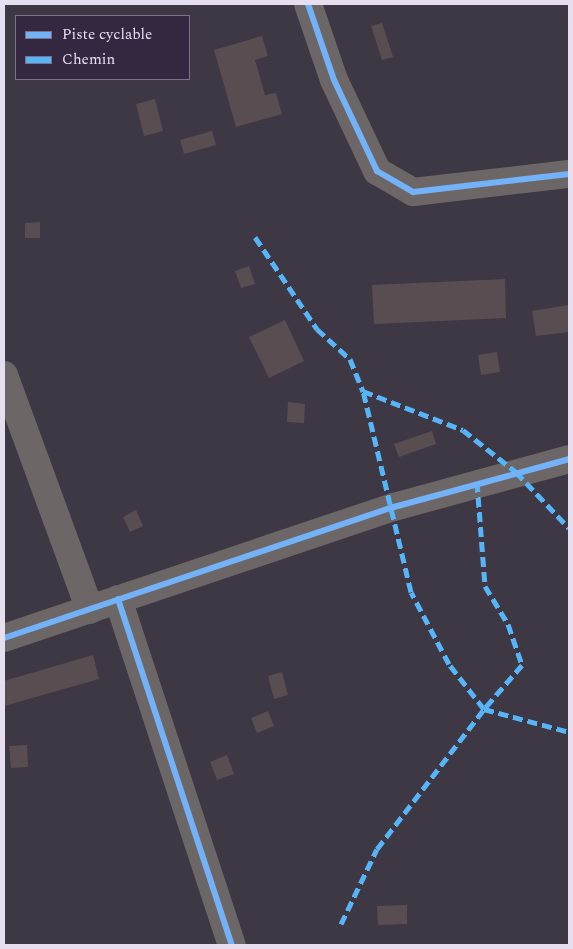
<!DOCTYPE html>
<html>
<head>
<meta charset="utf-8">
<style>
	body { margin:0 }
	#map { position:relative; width:573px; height:949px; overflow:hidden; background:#3e3744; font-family:Spectral,serif }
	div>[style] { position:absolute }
	.building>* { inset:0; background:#584e52 }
	.street>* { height:28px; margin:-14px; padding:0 14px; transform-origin:14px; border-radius:14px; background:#6c6766 }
	.quiet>* { height:5px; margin-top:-2.5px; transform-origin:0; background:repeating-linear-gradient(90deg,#56b5f8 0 10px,transparent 0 15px) }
	.cycleway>* { height:6px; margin:-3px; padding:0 3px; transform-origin:3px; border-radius:3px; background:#73b2f8 }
	span { translate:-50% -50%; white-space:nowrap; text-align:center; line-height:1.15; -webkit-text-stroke:4.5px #342740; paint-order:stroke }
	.frame { position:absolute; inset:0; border:5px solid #e7dfef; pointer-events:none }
	.legend { position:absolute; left:15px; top:15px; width:175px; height:65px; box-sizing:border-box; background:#342740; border:1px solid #7c7186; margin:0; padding:6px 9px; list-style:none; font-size:15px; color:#e7dfef }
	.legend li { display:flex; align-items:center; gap:10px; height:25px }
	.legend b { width:25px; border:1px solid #7c7186 }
</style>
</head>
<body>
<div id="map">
	<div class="building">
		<i style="clip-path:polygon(382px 23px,393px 57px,382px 60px,371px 26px)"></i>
		<i style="clip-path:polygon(262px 36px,268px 56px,255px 60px,265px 95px,276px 93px,282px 114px,236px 127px,214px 50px)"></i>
		<i style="clip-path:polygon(155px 99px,163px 131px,144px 136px,136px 104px)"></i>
		<i style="clip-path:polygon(212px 131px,216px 145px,184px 154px,180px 140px)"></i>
		<i style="clip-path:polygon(40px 222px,40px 238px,25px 238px,25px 223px)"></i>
		<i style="clip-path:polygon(249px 266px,255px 284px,241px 288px,235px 271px)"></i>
		<i style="clip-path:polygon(505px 279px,506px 318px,374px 324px,372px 285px)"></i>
		<i style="clip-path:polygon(569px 305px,569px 332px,536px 336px,532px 311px)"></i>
		<i style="clip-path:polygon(285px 320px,304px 361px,269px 378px,249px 337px)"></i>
		<i style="clip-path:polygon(497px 352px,500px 372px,481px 375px,478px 355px)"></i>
		<i style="clip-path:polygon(288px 402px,305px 404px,304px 423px,287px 422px)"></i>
		<i style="clip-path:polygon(432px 431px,436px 444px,399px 457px,394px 444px)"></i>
		<i style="clip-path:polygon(136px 510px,143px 526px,130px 532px,123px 517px)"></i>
		<i style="clip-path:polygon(93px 655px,99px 679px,4px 706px,4px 681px)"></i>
		<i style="clip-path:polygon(282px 672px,288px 695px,274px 699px,268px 676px)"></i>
		<i style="clip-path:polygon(268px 711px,274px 726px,257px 733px,251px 718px)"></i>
		<i style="clip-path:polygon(27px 745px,28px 767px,11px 768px,9px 746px)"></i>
		<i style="clip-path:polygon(227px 755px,234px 774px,217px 780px,210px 762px)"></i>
		<i style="clip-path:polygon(407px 905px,407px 924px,378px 925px,377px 906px)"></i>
	</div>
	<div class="street">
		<i style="left:308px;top:4px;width:80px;rotate:71.1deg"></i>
		<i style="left:334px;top:80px;width:101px;rotate:64.7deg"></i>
		<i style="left:377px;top:171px;width:42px;rotate:30.3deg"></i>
		<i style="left:413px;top:192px;width:157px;rotate:-6.6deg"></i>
		<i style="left:4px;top:375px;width:250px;rotate:69.9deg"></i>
		<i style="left:118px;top:599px;width:364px;rotate:71.8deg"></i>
		<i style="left:4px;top:638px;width:411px;rotate:-18.6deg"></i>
		<i style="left:394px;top:507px;width:181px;rotate:-15.3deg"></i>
	</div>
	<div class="quiet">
		<i style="left:255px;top:237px;width:111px;rotate:56deg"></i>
		<i style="left:317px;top:329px;width:45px;rotate:42.3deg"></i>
		<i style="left:350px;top:359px;width:35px;rotate:68deg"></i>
		<i style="left:363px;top:391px;width:107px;rotate:21.3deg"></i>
		<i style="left:463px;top:430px;width:68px;rotate:38.4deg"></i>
		<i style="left:516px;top:472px;width:77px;rotate:46.6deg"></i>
		<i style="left:477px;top:482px;width:104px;rotate:85.6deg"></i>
		<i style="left:485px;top:586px;width:44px;rotate:58.8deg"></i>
		<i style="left:508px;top:624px;width:43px;rotate:71.1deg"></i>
		<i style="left:522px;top:665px;width:58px;rotate:130.8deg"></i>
		<i style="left:484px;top:709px;width:88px;rotate:15.1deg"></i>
		<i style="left:341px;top:924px;width:83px;rotate:-64.4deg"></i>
		<i style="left:377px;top:849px;width:176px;rotate:-52.6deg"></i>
		<i style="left:484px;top:709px;width:57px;rotate:-127.9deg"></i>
		<i style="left:449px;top:664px;width:81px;rotate:-117.8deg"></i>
		<i style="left:411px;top:592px;width:207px;rotate:-103.4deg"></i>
	</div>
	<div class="cycleway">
		<i style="left:308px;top:4px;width:80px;rotate:71.1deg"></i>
		<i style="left:334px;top:80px;width:101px;rotate:64.7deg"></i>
		<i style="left:377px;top:171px;width:42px;rotate:30.3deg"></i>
		<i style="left:413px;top:192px;width:157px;rotate:-6.6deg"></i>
		<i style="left:118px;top:599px;width:364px;rotate:71.8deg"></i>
		<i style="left:4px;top:638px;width:411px;rotate:-18.6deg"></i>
		<i style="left:394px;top:507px;width:181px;rotate:-15.3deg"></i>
	</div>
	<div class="frame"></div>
	<ul class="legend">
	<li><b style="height:6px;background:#73b2f8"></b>Piste cyclable</li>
	<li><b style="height:6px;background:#56b5f8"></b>Chemin</li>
	</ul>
</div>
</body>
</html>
